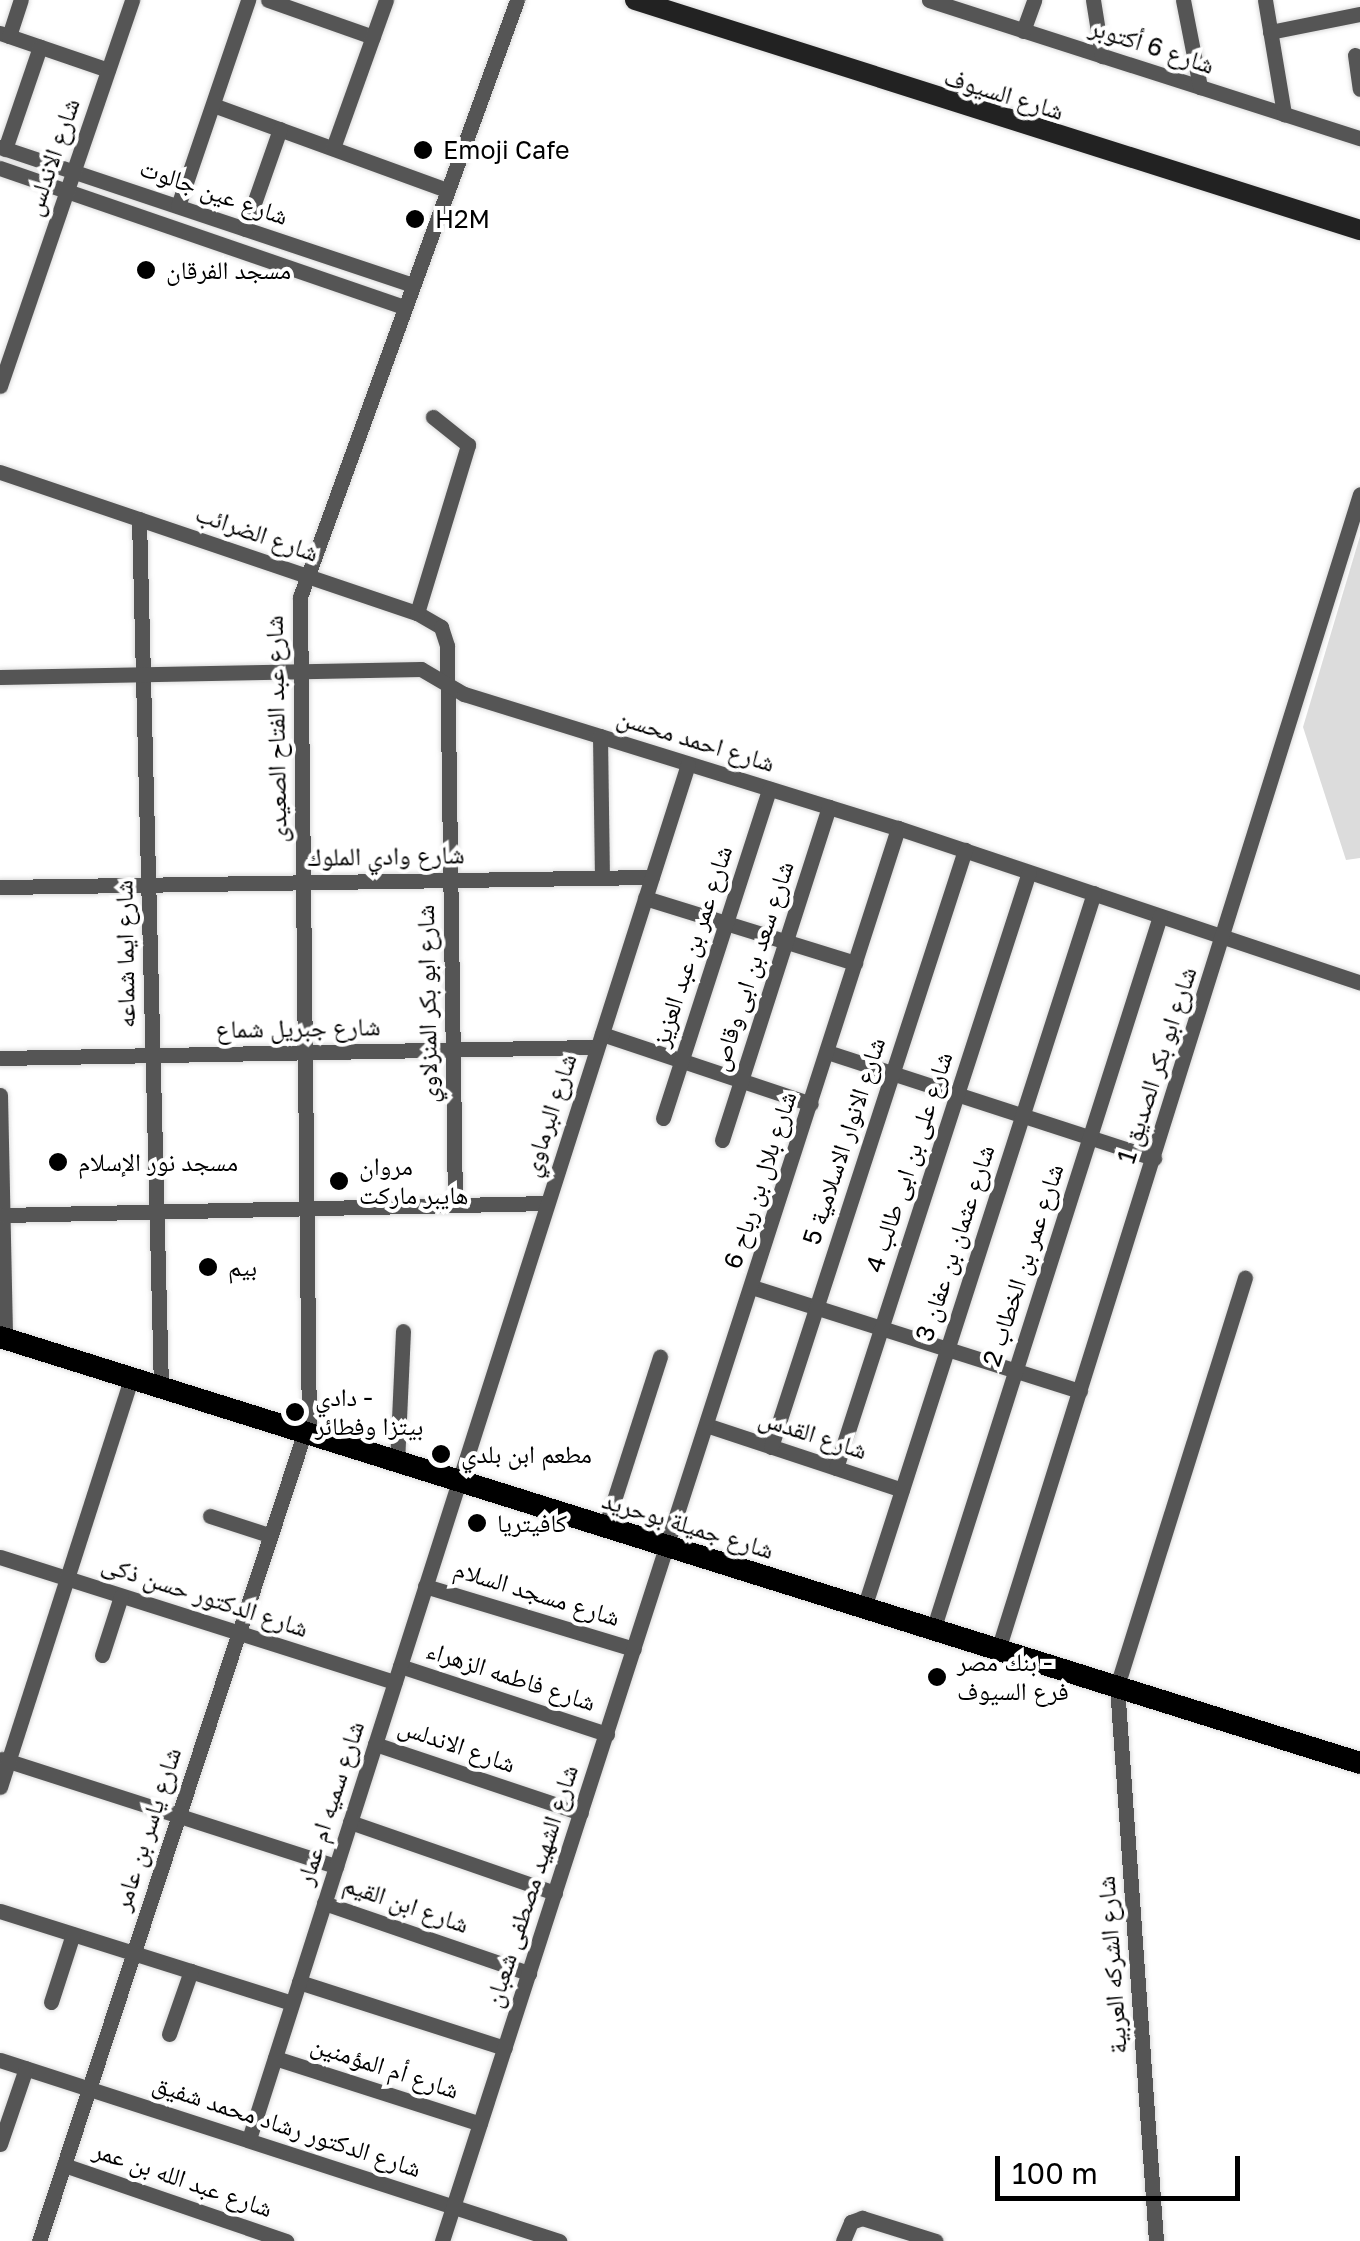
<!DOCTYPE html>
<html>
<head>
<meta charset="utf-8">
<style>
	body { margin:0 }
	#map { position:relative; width:1360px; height:2241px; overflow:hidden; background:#fff; font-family:"Golos Text","Noto Naskh Arabic",sans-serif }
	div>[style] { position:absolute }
	.green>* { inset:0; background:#dcdcdc }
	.roads { filter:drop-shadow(0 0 2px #dbdbdb) drop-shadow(0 0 2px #dbdbdb) }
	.minor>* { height:15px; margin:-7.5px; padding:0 7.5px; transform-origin:7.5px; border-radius:7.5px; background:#555 }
	.secondary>* { height:20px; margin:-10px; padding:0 10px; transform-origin:10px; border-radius:10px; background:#222 }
	.primary>* { height:22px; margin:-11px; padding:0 11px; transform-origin:11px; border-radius:11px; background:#000 }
	.dots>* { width:28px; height:28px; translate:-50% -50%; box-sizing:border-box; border:5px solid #fff; border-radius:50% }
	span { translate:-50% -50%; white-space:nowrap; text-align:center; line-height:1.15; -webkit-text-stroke:8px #fff; paint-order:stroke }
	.street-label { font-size:25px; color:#000 }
	.poi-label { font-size:25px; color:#000 }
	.left { translate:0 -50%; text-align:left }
	.scale { position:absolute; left:995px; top:2156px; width:245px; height:45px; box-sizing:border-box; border:5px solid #000; border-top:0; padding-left:12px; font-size:30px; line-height:35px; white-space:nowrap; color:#000; -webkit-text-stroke:8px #fff; paint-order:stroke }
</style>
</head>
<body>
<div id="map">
	<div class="green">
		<i style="clip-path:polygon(1360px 536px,1360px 858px,1346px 860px,1303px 727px)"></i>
	</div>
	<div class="roads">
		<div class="minor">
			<i style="left:268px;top:0;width:111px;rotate:19.4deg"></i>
			<i style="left:929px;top:0;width:453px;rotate:17.8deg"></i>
			<i style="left:1093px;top:0;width:57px;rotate:80.9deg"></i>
			<i style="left:1183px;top:0;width:89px;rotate:78.9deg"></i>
			<i style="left:1265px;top:0;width:116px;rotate:80.5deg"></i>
			<i style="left:1023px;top:31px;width:33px;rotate:-70deg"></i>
			<i style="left:1270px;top:32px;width:92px;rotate:-11.3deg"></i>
			<i style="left:0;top:33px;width:114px;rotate:18.9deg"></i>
			<i style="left:9px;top:36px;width:38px;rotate:-72deg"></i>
			<i style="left:1355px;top:55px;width:34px;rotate:82deg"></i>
			<i style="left:213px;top:105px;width:249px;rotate:20deg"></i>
			<i style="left:0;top:147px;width:434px;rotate:18.5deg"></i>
			<i style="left:333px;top:148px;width:157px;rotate:-70.3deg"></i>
			<i style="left:5px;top:149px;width:108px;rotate:-71.1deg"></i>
			<i style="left:0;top:168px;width:427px;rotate:19deg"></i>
			<i style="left:178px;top:206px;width:218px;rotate:-71.2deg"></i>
			<i style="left:245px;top:229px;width:106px;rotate:-70.7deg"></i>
			<i style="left:0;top:386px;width:408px;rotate:-71.1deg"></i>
			<i style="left:0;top:472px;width:440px;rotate:18.7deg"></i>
			<i style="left:417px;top:613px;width:28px;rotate:30deg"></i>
			<i style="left:441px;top:627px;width:20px;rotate:72deg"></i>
			<i style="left:447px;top:646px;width:559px;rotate:89.18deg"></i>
			<i style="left:139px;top:519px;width:869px;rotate:88.55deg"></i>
			<i style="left:417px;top:613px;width:176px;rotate:-73.1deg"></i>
			<i style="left:468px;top:445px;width:45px;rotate:-141.3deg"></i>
			<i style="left:0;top:677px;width:421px;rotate:-1.1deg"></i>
			<i style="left:421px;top:669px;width:50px;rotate:30.2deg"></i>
			<i style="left:464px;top:694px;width:454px;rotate:17.2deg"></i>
			<i style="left:898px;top:828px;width:487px;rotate:18.5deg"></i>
			<i style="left:600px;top:736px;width:141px;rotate:89.2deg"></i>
			<i style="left:0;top:887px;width:652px;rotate:-0.88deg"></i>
			<i style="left:645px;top:898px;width:220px;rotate:17.2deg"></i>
			<i style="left:602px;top:1034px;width:220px;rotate:18.5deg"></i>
			<i style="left:827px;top:1052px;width:344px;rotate:18deg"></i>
			<i style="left:0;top:1058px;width:597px;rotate:-1.06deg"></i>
			<i style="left:0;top:1095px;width:244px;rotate:88.8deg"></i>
			<i style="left:663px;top:1118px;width:346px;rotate:-72.1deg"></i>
			<i style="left:722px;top:1140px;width:350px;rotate:-72.2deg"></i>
			<i style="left:3px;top:1215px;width:544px;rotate:-1.26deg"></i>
			<i style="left:752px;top:1287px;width:344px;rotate:17.6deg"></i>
			<i style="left:709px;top:1426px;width:203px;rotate:18.3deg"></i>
			<i style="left:309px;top:1435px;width:838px;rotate:-90.62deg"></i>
			<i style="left:300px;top:597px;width:635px;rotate:-70.02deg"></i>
			<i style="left:771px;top:1447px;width:628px;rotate:-72deg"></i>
			<i style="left:397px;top:1463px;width:132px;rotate:-87.4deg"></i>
			<i style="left:836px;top:1468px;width:626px;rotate:-72.06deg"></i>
			<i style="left:210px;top:1516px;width:62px;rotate:17.9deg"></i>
			<i style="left:605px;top:1528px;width:180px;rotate:-72.2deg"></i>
			<i style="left:0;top:1557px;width:414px;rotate:17.6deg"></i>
			<i style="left:425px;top:1586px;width:218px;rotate:16.8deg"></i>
			<i style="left:864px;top:1608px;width:751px;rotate:-72.17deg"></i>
			<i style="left:933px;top:1630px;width:749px;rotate:-72.36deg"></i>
			<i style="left:998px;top:1650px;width:1211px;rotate:-72.61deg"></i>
			<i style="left:102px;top:1655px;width:62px;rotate:-72.1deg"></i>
			<i style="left:400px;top:1666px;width:218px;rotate:18.2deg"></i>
			<i style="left:375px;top:1744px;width:217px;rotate:18.5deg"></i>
			<i style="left:2px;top:1759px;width:351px;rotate:17.8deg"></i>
			<i style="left:0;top:1787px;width:429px;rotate:-72.2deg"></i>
			<i style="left:350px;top:1822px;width:217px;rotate:19.1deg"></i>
			<i style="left:324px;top:1903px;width:217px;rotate:18.9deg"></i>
			<i style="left:0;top:1911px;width:306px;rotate:17.5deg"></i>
			<i style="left:299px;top:1982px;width:216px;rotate:17.8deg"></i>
			<i style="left:51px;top:2002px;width:71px;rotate:-72.1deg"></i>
			<i style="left:169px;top:2034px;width:67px;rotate:-70.8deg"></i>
			<i style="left:275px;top:2058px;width:215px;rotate:17.8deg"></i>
			<i style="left:0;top:2060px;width:588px;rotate:17.94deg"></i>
			<i style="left:249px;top:2139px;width:1443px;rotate:-72.29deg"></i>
			<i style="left:0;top:2144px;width:80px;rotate:-71.1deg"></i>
			<i style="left:64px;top:2165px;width:235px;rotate:18.9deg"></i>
			<i style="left:39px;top:2241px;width:849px;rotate:-71.82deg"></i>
			<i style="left:442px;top:2241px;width:1485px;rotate:-72.11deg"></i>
			<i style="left:843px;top:2241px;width:21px;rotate:-67deg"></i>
			<i style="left:851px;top:2222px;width:12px;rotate:-20deg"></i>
			<i style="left:862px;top:2218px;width:77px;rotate:17.3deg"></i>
			<i style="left:1156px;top:2241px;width:556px;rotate:-94.02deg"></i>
			<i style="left:1117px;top:1686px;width:428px;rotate:-72.6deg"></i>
		</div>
		<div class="secondary">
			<i style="left:635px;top:0;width:761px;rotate:17.6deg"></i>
		</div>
		<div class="primary">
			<i style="left:0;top:1337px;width:1425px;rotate:17.39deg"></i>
		</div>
	</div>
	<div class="dots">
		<i style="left:423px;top:150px;background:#000"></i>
		<i style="left:415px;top:219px;background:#000"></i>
		<i style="left:146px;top:270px;background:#000"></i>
		<i style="left:58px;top:1162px;background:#000"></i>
		<i style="left:339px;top:1181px;background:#000"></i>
		<i style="left:208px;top:1267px;background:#000"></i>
		<i style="left:295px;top:1412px;background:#000"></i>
		<i style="left:441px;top:1454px;background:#000"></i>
		<i style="left:477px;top:1523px;background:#000"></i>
		<i style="left:937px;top:1677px;background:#000"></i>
	</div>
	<div class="street-label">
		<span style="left:1152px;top:46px;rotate:18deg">شارع 6 أكتوبر</span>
		<span style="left:1004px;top:94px;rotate:17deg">شارع السيوف</span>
		<span style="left:52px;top:157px;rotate:-71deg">شارع الاندلس</span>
		<span style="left:214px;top:192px;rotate:19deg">شارع عين جالوت</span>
		<span style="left:257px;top:533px;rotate:19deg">شارع الضرائب</span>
		<span style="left:276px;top:729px;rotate:-91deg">شارع عبد الفتاح الصعيدى</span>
		<span style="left:696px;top:740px;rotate:17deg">شارع احمد محسن</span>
		<span style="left:386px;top:856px;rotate:-1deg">شارع وادي الملوك</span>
		<span style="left:692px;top:946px;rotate:-72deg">شارع عمر بن عبد العزيز</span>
		<span style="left:125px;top:954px;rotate:-91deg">شارع ايما شماعه</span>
		<span style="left:752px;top:966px;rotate:-72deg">شارع سعد بن ابى وقاص</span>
		<span style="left:427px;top:1004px;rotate:-91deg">شارع ابو بكر المنزلاوي</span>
		<span style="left:298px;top:1028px;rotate:-1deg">شارع جبريل شماع</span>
		<span style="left:1157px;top:1065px;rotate:-72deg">شارع ابو بكر الصديق 1</span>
		<span style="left:549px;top:1115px;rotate:-72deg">شارع البرماوي</span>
		<span style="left:844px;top:1141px;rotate:-72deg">شارع الانوار الاسلامية 5</span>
		<span style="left:909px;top:1162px;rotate:-72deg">شارع على بن ابى طالب 4</span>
		<span style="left:760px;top:1180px;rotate:-72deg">شارع بلال بن رباح 6</span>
		<span style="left:955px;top:1243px;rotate:-72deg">شارع عثمان بن عفان 3</span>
		<span style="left:1023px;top:1265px;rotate:-72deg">شارع عمر بن الخطاب 2</span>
		<span style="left:813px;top:1434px;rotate:18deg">شارع القدس</span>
		<span style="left:688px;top:1525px;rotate:17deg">شارع جميلة بوحريد</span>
		<span style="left:537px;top:1593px;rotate:17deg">شارع مسجد السلام</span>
		<span style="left:205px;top:1596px;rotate:18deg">شارع الدكتور حسن ذكى</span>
		<span style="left:511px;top:1676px;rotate:18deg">شارع فاطمه الزهراء</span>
		<span style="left:457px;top:1745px;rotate:19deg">شارع الاندلس</span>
		<span style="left:330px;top:1803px;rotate:-72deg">شارع سميه ام عمار</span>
		<span style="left:147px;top:1829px;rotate:-72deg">شارع ياسر بن عامر</span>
		<span style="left:531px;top:1886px;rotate:-72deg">شارع الشهيد مصطفى شعبان</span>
		<span style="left:406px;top:1904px;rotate:19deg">شارع ابن القيم</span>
		<span style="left:1112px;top:1965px;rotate:-94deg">شارع الشركه العربية</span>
		<span style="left:385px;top:2067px;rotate:18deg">شارع أم المؤمنين</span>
		<span style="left:287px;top:2126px;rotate:18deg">شارع الدكتور رشاد محمد شفيق</span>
		<span style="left:183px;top:2179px;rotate:19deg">شارع عبد الله بن عمر</span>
	</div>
	<div class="poi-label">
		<span class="left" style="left:443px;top:150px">Emoji Cafe</span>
		<span class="left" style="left:435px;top:219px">H2M</span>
		<span class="left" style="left:166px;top:270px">مسجد الفرقان</span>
		<span class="left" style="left:78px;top:1162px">مسجد نور الإسلام</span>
		<span class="left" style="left:359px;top:1181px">مروان<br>هايبر ماركت</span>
		<span class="left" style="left:228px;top:1267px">بيم</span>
		<span class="left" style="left:315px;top:1412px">دادي -<br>بيتزا وفطائر</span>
		<span class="left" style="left:461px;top:1454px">مطعم ابن بلدي</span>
		<span class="left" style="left:497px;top:1523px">كافيتريا</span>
		<span class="left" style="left:957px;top:1677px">بنك مصر -<br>فرع السيوف</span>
	</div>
	<div class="scale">100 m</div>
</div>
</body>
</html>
